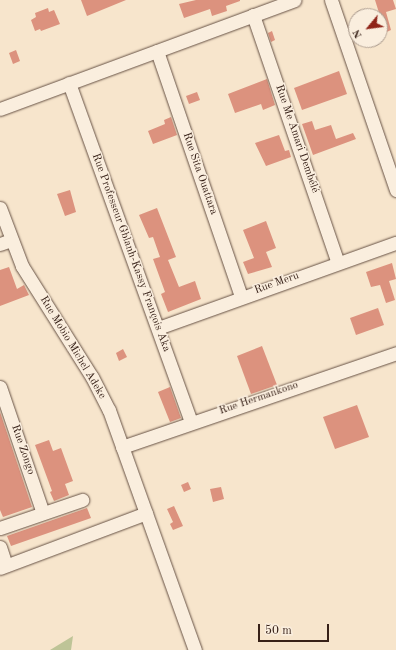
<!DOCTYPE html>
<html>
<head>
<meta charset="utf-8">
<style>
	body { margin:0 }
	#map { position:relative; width:396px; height:650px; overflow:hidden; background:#f7e5cc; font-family:"Old Standard TT",serif }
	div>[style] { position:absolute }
	.green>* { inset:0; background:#bec497 }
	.building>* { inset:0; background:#dc927e }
	.roads { filter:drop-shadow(0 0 1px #675245) drop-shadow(0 0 1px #675245) }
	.minor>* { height:13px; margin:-6.5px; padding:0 6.5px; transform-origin:6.5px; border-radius:6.5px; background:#faeede }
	span { translate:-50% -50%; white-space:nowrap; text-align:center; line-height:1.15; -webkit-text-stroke:3px #faeede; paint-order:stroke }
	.street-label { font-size:11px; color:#372118 }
	.north { position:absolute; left:348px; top:8px; width:40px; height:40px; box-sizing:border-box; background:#faeede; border:1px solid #ac9c8f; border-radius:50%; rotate:241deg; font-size:11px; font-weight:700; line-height:16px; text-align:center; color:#372118 }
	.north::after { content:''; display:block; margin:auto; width:14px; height:18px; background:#8f2418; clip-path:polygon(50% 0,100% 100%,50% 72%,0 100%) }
	.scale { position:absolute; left:258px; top:624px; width:71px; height:18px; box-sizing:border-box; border:2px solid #372118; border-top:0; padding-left:5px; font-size:12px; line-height:14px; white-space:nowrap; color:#372118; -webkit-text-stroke:3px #faeede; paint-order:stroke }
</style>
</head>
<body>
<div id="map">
	<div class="green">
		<i style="clip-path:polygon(73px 636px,71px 650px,50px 650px)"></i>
	</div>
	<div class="building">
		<i style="clip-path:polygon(81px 0,126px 0,87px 16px)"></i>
		<i style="clip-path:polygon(196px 0,240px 0,240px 1px,226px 6px,227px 11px,212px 16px,210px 9px,184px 18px,179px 4px)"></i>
		<i style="clip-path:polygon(375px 0,393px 0,396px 9px,386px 12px,391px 30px,380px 35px,380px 16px)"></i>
		<i style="clip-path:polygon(48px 8px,49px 12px,54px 10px,60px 24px,41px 31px,40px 29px,35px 31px,31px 20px,36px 17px,35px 13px)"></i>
		<i style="clip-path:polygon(272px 31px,275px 40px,271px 42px,268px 33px)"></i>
		<i style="clip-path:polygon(16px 50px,20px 61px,13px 64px,9px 53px)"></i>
		<i style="clip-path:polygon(339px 71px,347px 94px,302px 110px,294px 88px)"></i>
		<i style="clip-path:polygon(267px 79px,275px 105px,263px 110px,261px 104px,235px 113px,228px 94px)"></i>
		<i style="clip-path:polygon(197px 92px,200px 100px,189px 104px,186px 96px)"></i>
		<i style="clip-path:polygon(171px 117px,177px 135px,153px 144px,148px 131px,165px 124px,164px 120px)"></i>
		<i style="clip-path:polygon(312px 121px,315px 130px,331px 125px,336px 139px,353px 133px,356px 139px,313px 155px,302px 124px)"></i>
		<i style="clip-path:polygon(279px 135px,285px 151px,289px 150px,291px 157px,266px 166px,255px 143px)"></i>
		<i style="clip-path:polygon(70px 190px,76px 212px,65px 216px,57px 194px)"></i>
		<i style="clip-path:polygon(157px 208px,176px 257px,168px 260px,179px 287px,195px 281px,201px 299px,168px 312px,161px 294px,165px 292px,153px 259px,160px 257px,153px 237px,149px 238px,139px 215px)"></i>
		<i style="clip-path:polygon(266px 221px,276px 248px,266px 252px,272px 267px,248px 274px,243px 262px,254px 258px,243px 230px)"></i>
		<i style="clip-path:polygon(392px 263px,396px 279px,389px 281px,395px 300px,386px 303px,380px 285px,371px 287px,366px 272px)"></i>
		<i style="clip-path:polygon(9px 267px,17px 289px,24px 285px,29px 295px,0 306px,0 270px)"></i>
		<i style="clip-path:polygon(378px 308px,384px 325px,356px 335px,350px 318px)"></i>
		<i style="clip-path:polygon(262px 346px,277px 385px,251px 394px,237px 356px)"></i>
		<i style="clip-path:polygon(123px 349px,127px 357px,119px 361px,116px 353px)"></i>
		<i style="clip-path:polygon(170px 387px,181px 418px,170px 422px,158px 392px)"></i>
		<i style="clip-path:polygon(357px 405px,369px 437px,335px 449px,323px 417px)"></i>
		<i style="clip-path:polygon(0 412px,32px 507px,3px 517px,0 510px)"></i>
		<i style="clip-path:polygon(49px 440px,53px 451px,61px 448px,73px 481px,65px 484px,69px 495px,54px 501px,50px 492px,52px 491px,35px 445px)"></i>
		<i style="clip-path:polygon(188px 482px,191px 489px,184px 492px,181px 485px)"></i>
		<i style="clip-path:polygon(221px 487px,224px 499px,213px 502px,210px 489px)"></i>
		<i style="clip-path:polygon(174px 506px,183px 526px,173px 530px,170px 524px,173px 522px,167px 509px)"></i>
		<i style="clip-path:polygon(87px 508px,91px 518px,11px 546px,7px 536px)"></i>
	</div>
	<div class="roads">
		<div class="minor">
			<i style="left:331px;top:0;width:201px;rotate:71.1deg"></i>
			<i style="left:253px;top:15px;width:262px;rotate:71.1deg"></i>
			<i style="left:157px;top:51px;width:260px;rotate:71.1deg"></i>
			<i style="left:69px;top:83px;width:360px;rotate:70.2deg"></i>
			<i style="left:0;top:109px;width:314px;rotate:-20.3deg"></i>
			<i style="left:0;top:208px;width:62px;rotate:69.2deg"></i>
			<i style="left:22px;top:266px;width:131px;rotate:57.8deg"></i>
			<i style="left:92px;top:377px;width:37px;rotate:63deg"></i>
			<i style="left:109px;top:410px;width:255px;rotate:70.3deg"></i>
			<i style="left:0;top:244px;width:12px;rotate:-20deg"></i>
			<i style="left:158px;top:328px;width:253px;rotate:-19.7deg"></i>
			<i style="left:0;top:387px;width:133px;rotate:71.2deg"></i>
			<i style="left:122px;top:447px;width:290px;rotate:-18.9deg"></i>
			<i style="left:0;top:528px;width:87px;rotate:-18.9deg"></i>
			<i style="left:0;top:547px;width:19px;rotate:72deg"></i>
			<i style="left:0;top:568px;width:156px;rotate:-20.6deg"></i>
		</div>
	</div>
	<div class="street-label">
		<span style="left:296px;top:139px;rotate:71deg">Rue Me Amari Dembélé</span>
		<span style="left:199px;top:174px;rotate:71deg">Rue Sita Ouattara</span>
		<span style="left:130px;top:253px;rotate:70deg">Rue Professeur Gblanh-Kassy François Aka</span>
		<span style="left:277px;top:284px;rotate:-20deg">Rue Meru</span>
		<span style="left:72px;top:348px;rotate:59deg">Rue Mobio Michel Adeke</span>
		<span style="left:259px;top:399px;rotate:-19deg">Rue Hermankono</span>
		<span style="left:22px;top:450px;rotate:71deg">Rue Zongo</span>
	</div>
	<div class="north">N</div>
	<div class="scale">50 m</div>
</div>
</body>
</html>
